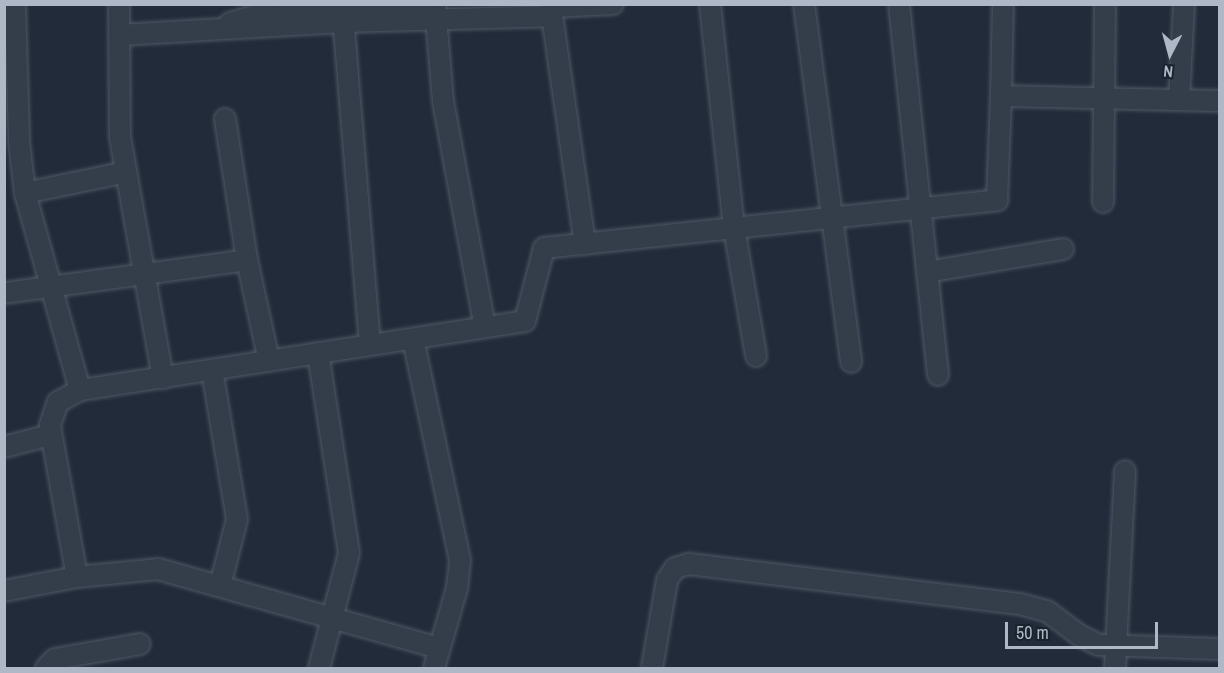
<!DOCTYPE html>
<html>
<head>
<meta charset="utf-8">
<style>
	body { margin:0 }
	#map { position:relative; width:1224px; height:673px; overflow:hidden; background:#212b3a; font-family:"Archivo Narrow",sans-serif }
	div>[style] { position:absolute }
	.roads { filter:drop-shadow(0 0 2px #4f5865) drop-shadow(0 0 2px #4f5865) }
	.street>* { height:20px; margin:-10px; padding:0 10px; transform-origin:10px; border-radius:10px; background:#343d4a }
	span { translate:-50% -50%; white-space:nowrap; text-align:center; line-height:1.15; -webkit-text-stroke:4.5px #1a222e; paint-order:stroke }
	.frame { position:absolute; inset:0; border:6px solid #afb8c6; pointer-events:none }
	.north { position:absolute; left:1140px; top:24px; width:60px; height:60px; -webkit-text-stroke:4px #1a222e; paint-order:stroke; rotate:186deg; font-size:16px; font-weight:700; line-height:24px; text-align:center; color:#afb8c6 }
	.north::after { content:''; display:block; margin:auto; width:21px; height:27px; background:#afb8c6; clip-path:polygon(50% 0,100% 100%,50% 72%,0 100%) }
	.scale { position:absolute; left:1005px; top:622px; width:153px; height:27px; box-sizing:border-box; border:3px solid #afb8c6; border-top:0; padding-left:8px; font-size:18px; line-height:21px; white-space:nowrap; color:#afb8c6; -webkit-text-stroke:4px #1a222e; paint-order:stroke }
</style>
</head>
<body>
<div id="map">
	<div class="roads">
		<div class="street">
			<i style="left:15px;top:4px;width:137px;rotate:88.3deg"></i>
			<i style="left:19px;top:141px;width:52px;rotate:83.4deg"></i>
			<i style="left:25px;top:193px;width:205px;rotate:74.4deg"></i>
			<i style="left:119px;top:4px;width:133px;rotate:89.6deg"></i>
			<i style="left:120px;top:137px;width:245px;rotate:79.9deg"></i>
			<i style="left:342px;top:4px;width:342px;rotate:85.3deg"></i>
			<i style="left:435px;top:4px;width:97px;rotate:85.3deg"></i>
			<i style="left:443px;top:101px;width:230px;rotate:79.5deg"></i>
			<i style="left:710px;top:4px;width:225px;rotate:83.9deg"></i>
			<i style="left:734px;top:228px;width:130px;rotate:80.2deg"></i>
			<i style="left:804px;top:4px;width:361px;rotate:82.5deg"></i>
			<i style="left:899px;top:4px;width:373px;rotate:84deg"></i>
			<i style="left:230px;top:23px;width:55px;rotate:-16.8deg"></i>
			<i style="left:283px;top:7px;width:142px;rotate:-1.2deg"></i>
			<i style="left:119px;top:35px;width:224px;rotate:-3.3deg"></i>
			<i style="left:343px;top:22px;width:209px;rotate:-1.6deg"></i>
			<i style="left:1001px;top:96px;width:92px;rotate:-88.8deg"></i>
			<i style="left:1179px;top:100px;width:96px;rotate:-87deg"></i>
			<i style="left:225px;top:119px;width:143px;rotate:81.1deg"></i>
			<i style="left:247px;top:260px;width:103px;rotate:77.7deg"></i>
			<i style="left:25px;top:193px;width:103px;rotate:-11.7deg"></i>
			<i style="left:1103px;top:202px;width:198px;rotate:-89.4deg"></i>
			<i style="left:585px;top:244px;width:239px;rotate:-98.2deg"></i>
			<i style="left:551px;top:7px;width:62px;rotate:-2.8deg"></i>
			<i style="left:927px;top:272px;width:138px;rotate:-9.6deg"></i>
			<i style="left:4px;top:293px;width:245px;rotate:-7.7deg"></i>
			<i style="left:413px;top:339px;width:226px;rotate:78deg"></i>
			<i style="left:460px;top:560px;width:28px;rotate:96deg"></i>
			<i style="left:457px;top:588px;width:83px;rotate:106deg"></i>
			<i style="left:318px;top:353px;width:202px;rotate:81.2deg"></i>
			<i style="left:349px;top:553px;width:119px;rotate:104.6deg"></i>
			<i style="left:212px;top:370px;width:151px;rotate:80.5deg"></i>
			<i style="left:237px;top:519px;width:69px;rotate:104.2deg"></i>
			<i style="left:4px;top:447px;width:48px;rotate:-14.6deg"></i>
			<i style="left:77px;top:577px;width:154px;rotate:-100.1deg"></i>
			<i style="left:50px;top:425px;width:24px;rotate:-71deg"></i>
			<i style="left:58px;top:402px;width:25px;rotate:-29deg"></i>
			<i style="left:80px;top:390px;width:450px;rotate:-8.8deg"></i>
			<i style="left:525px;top:321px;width:75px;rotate:-75.4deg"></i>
			<i style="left:544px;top:248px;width:456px;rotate:-6deg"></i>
			<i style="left:997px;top:200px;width:104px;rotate:-87.8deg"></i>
			<i style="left:1001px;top:96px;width:219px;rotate:1.3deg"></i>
			<i style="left:4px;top:591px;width:74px;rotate:-10.9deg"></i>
			<i style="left:77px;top:577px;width:81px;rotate:-5.6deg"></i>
			<i style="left:158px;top:569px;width:292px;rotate:15.7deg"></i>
			<i style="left:46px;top:668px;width:13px;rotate:-45deg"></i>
			<i style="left:55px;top:659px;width:86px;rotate:-10deg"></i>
			<i style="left:652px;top:668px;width:89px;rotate:-80.3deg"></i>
			<i style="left:667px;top:580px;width:14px;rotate:-56deg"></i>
			<i style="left:675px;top:568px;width:15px;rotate:-16deg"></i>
			<i style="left:689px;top:564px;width:333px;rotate:6.9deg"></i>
			<i style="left:1020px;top:604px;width:28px;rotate:15deg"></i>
			<i style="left:1047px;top:611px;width:40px;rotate:37deg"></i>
			<i style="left:1079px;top:635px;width:22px;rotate:27deg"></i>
			<i style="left:1099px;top:645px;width:121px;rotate:1.9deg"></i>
			<i style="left:1115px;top:668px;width:197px;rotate:-87.1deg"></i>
		</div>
	</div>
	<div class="frame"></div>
	<div class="north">N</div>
	<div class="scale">50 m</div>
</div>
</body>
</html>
